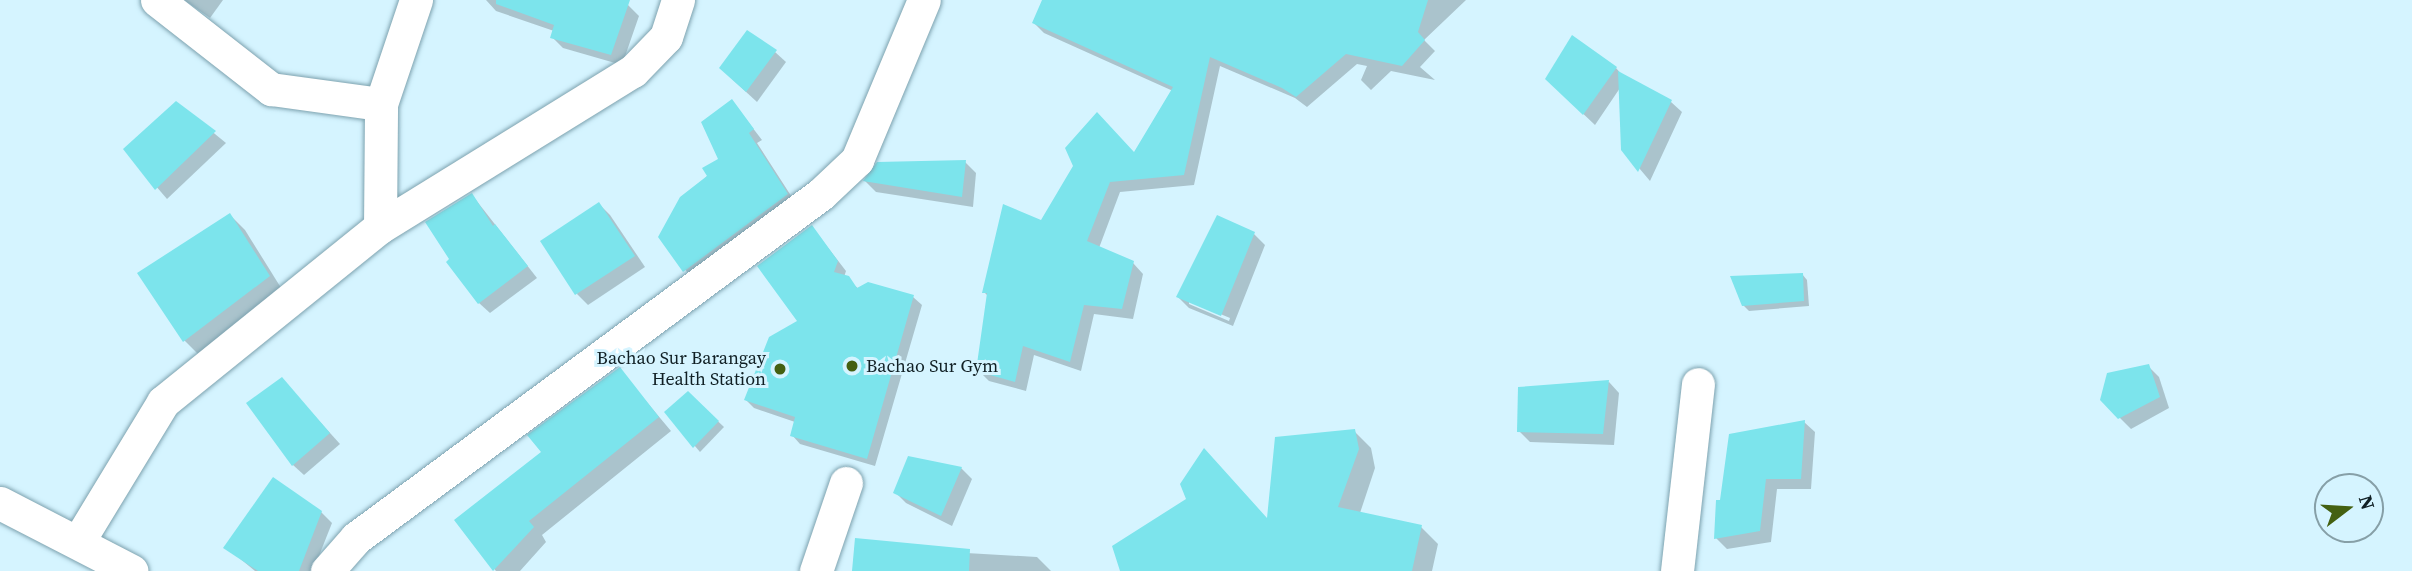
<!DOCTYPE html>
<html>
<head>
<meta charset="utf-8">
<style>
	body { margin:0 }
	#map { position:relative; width:2412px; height:571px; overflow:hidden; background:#d5f4ff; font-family:"Source Serif 4",serif }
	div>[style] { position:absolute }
	.shadow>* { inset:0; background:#0003 }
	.building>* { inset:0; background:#7ce4ec }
	.roads { filter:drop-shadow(0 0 2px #7da2af) drop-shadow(0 0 2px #7da2af) }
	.street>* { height:33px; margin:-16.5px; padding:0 16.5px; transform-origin:16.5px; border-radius:16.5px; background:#fff }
	.dots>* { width:19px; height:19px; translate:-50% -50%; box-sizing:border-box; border:4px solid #d5f4ff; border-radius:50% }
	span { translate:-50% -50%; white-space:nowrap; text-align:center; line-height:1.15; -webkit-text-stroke:6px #d5f4ff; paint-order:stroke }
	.poi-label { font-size:18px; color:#101f24 }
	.right { translate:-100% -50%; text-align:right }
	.left { translate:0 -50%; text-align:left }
	.north { position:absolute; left:2314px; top:473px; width:70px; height:70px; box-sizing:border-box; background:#d5f4ff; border:2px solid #869fa7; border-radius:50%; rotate:73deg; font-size:19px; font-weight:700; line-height:28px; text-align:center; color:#101f24 }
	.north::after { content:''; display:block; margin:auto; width:24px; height:32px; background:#446011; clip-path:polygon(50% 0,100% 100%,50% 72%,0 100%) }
</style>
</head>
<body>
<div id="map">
	<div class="shadow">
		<i style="clip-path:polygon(184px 0,223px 0,210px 18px)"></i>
		<i style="clip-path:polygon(486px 0,609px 0,628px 5px,639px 16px,622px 65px,563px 48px,552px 37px,554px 31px,496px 11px)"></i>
		<i style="clip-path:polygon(1044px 0,1466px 0,1424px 40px,1435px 51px,1420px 67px,1435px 80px,1391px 71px,1371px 90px,1361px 80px,1367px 66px,1357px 64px,1307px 107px,1295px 98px,1220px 66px,1194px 185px,1120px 192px,1099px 248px,1133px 263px,1143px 274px,1133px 319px,1094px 314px,1081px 371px,1034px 355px,1026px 391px,989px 381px,978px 370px,989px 297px,984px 292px,1042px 223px,1134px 154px,1173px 91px,1044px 33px,1034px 23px)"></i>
		<i style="clip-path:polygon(775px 52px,786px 62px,757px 102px,732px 79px)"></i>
		<i style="clip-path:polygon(1616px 68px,1623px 76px,1671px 102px,1682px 112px,1650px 181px,1623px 149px,1620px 88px,1595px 125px,1558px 90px)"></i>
		<i style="clip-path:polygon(732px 101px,762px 140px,757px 143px,797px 205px,694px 281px,660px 237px,720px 159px)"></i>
		<i style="clip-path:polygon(177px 103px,226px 143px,167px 199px,125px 150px)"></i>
		<i style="clip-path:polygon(965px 162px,976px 173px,973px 207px,876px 192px,865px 181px)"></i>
		<i style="clip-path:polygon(472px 195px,537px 278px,490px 313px,479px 303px)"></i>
		<i style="clip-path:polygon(599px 204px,610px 215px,645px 267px,588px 305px,577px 294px)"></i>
		<i style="clip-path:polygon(230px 215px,245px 230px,283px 291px,199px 355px,184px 340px)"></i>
		<i style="clip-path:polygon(812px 227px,846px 271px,844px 277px,859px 289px,913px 297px,922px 305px,875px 466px,800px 444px,792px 435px,795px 422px,754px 408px,746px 400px,800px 322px)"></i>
		<i style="clip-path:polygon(evenodd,1254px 234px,1265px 245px,1233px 326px,1189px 308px,1178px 297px,1254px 234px,1189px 301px,1230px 318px,1229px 321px,1189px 304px,1189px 301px)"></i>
		<i style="clip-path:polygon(1802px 274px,1807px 280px,1809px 306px,1749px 311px,1743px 305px)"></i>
		<i style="clip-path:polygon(2148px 366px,2159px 377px,2169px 408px,2131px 429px,2102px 400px)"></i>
		<i style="clip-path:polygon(619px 369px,671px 431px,542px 535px,546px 542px,520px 571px,496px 571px,456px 521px,543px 453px)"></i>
		<i style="clip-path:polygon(1609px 382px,1619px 393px,1614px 445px,1530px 442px,1519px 431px)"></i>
		<i style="clip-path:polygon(292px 391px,340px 444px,304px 475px,293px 465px)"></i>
		<i style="clip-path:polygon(688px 393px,724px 427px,700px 452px,666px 412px)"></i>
		<i style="clip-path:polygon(1804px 422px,1815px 432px,1811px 489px,1777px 489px,1771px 542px,1727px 549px,1716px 538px)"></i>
		<i style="clip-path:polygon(1354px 431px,1371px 448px,1375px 468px,1360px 513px,1421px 527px,1438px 544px,1432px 571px,1123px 571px,1269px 520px)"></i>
		<i style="clip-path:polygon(909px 458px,961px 468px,972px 479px,952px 526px,906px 503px,895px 492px)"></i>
		<i style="clip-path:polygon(321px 512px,332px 523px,313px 571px,255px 571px,226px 547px)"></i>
		<i style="clip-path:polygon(932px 551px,1037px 557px,1051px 571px,854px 571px)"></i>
	</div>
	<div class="building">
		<i style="clip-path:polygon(496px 0,630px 0,611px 55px,550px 38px,554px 25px,496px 4px)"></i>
		<i style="clip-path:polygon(1042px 0,1428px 0,1418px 32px,1425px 40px,1402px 66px,1346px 54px,1296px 97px,1282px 88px,1210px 57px,1184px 175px,1110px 182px,1087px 241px,1134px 261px,1122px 309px,1084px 305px,1070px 362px,1023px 346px,1015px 382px,976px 371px,987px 293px,982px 293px,1003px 204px,1041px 220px,1073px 166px,1065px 148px,1097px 112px,1134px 152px,1173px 87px,1032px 23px)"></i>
		<i style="clip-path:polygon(747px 30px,777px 50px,746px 92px,719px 68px)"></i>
		<i style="clip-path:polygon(1572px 35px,1617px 67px,1583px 115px,1545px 79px)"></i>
		<i style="clip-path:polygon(1618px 71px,1672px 100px,1638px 172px,1621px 150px)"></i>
		<i style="clip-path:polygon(732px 99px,754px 129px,749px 133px,788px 194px,683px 272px,658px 237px,680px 197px,707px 176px,702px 168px,718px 159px,701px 122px)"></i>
		<i style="clip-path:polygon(176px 101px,216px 131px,155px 190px,123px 149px)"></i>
		<i style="clip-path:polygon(966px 160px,962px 197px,863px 181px,877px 162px)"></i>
		<i style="clip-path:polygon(472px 193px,493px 226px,495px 224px,528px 266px,478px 304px,446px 262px,449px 259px,425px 222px)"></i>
		<i style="clip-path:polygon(599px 202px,635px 256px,575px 295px,540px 241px)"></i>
		<i style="clip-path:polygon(230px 213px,270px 276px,183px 342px,137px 273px)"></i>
		<i style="clip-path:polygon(1217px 215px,1255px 232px,1221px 316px,1176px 297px)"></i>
		<i style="clip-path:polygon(812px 225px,838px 261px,834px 272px,849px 276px,857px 288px,868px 282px,914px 295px,867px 459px,790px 436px,795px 417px,744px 400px,769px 337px,797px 321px,757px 266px)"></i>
		<i style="clip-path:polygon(1803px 273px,1804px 301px,1742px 306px,1730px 276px)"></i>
		<i style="clip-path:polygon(2149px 364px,2160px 397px,2118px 419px,2100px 400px,2107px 373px)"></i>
		<i style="clip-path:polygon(620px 367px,659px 417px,529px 521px,534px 527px,493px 571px,454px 520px,541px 452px,527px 435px)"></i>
		<i style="clip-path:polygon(282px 377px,330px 433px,292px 466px,246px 403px)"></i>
		<i style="clip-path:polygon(1609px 380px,1603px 434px,1517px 432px,1518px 387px)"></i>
		<i style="clip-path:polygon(688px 391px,719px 421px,693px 448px,664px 412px)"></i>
		<i style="clip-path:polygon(1805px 420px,1801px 479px,1766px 479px,1760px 531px,1714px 539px,1716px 500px,1720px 500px,1729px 434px)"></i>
		<i style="clip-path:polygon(1355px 429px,1359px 449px,1338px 507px,1422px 525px,1412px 571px,1120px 571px,1112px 546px,1186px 499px,1180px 484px,1204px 448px,1267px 518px,1275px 437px)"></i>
		<i style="clip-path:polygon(908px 456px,962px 467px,941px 516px,893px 493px)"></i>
		<i style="clip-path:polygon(273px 477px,322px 511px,299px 571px,258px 571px,223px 548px)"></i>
		<i style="clip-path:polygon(855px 538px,970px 549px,969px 571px,852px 571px)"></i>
	</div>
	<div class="roads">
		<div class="street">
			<i style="left:157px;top:0;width:145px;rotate:38deg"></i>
			<i style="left:271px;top:89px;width:111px;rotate:7.8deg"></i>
			<i style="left:380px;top:227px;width:123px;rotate:-89.5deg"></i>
			<i style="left:381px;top:104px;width:110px;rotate:-71.4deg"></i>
			<i style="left:0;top:503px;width:148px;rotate:27.3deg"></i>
			<i style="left:78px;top:542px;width:164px;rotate:-58.7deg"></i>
			<i style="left:163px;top:402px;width:279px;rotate:-38.9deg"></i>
			<i style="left:380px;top:227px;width:297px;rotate:-31.7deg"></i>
			<i style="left:633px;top:71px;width:47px;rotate:-45.9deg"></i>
			<i style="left:666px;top:37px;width:39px;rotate:-72deg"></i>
			<i style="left:327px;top:571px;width:44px;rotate:-48.7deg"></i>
			<i style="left:356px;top:538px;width:578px;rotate:-36.49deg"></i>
			<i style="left:821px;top:194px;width:50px;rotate:-43.4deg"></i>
			<i style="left:857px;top:160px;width:173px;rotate:-67.3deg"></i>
			<i style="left:816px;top:571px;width:93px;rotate:-71.2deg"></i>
			<i style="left:1677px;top:571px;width:188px;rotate:-83.6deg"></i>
		</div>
	</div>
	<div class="dots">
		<i style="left:852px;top:366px;background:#446011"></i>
		<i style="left:780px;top:369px;background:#446011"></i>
	</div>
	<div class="poi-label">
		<span class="right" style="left:766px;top:369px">Bachao Sur Barangay<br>Health Station</span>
		<span class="left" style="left:866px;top:366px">Bachao Sur Gym</span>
	</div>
	<div class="north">N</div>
</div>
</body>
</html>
